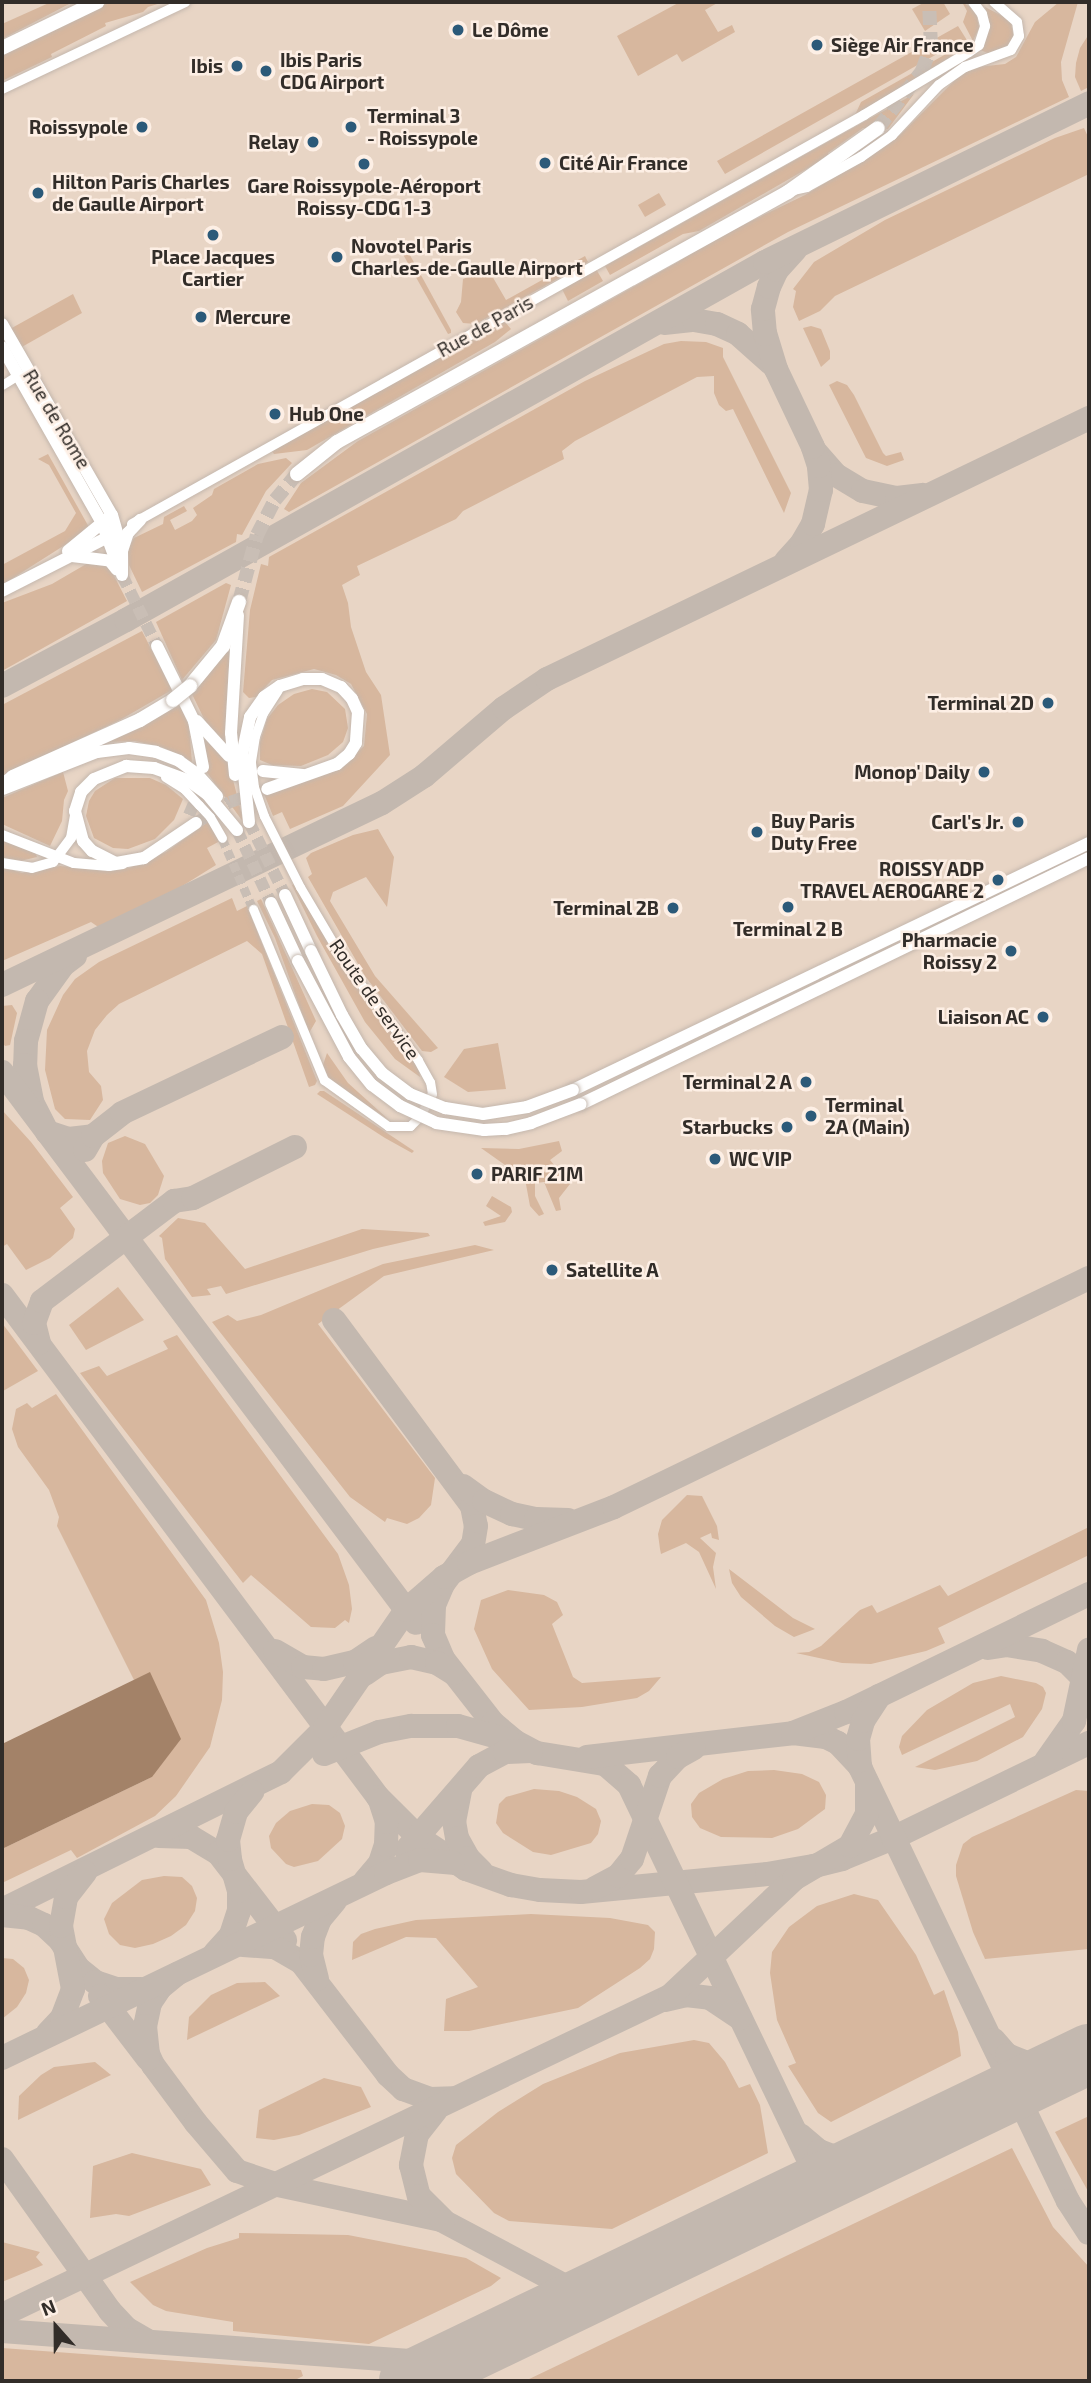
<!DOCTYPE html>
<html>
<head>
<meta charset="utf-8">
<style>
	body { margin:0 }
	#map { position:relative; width:1091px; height:2383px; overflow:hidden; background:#efe2d8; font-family:"Exo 2",sans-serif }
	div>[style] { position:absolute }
	.built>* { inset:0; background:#e8d5c5 }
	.green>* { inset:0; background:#d7b79e }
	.water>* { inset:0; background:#a38268 }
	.taxiway>* { height:24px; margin:-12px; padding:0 12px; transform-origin:12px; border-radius:12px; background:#c3b8af }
	.runway>* { height:60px; margin:-30px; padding:0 30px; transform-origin:30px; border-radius:30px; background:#c3b8af }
	.minor-tunnel>* { height:9px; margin-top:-4.5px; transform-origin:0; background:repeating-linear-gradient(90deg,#c9beb5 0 9px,transparent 0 13.5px) }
	.secondary-tunnel>* { height:12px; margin-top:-6px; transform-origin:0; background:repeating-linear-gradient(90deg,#c9beb5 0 12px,transparent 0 18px) }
	.primary-tunnel>* { height:14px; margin-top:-7px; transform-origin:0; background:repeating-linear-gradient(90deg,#c9beb5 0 14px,transparent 0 21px) }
	.roads { filter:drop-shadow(0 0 2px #c4b7ad) drop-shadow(0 0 2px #c4b7ad) }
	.minor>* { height:9px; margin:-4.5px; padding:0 4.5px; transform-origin:4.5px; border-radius:4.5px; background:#fff }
	.tertiary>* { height:10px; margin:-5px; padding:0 5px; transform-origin:5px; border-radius:5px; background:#fff }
	.secondary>* { height:12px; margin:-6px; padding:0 6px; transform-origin:6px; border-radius:6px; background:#fff }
	.primary>* { height:14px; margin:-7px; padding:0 7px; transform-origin:7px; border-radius:7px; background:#fff }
	.bridges { filter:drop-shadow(0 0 2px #c4b7ad) drop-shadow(0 0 2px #c4b7ad) }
	.secondary-bridge>* { height:12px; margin:-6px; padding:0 6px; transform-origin:6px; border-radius:6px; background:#fff }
	.primary-bridge>* { height:14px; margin:-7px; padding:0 7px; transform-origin:7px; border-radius:7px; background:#fff }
	.dots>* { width:19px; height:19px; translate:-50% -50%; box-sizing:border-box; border:4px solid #fdefe5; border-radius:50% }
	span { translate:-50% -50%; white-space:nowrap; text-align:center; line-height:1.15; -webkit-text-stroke:5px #fdefe5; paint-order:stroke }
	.poi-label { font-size:19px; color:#322d29; font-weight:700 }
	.left { translate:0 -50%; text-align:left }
	.right { translate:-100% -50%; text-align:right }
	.street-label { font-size:19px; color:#322d29 }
	.frame { position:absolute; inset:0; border:4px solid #322d29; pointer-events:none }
	.north { position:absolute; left:21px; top:2292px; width:70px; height:70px; -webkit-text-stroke:5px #fdefe5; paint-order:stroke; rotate:339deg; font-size:19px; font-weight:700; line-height:28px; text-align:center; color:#322d29 }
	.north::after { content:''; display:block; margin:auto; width:24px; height:32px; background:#322d29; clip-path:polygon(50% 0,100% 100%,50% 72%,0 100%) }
</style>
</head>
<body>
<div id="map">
	<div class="built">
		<i style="clip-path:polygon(2px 2px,1089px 2px,1089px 2381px,2px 2381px)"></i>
	</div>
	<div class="green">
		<i style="clip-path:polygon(51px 2px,73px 2px,2px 39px,2px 24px)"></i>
		<i style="clip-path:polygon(110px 2px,164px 2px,148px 7px,143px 12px,105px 23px,106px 26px,51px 54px,52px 57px,2px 81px,2px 53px)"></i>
		<i style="clip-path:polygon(680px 2px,719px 2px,705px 10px,718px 32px,732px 25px,735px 32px,682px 62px,677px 54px,638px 76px,617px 36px)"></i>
		<i style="clip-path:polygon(925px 2px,943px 2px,950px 14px,925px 31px,912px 9px)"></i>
		<i style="clip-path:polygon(962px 2px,972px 8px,977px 17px,979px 28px,973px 41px,963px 22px,967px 11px)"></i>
		<i style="clip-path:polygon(1059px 2px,1078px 2px,1061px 62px,1062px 80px,1069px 97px,788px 232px,289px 512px,284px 509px,301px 483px,358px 441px,678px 262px,706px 243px,805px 195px,869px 157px,901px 134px,963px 72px,977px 67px,1005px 64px,1016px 57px,1035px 22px)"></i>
		<i style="clip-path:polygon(985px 7px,1010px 20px,1014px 37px,1010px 47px,990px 54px,980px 50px,990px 24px)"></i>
		<i style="clip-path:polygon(958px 26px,970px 45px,855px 115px,861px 102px,962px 45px,960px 41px,725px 174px,717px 161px)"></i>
		<i style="clip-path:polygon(1089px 34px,1089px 87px,1081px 91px,1075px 77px,1076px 63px,1080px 48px)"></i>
		<i style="clip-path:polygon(914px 94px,888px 129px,863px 128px,828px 153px,829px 156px,699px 231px,683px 234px,610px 275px,605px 266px)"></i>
		<i style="clip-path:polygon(1084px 128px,1089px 139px,1089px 174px,835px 296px,820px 311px,799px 321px,793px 307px,796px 291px,793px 289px,814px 262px,885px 220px,1055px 138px)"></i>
		<i style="clip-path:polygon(659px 193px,666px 205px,645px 217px,638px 205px)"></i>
		<i style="clip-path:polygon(405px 246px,451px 330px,451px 333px,448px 334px,400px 249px)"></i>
		<i style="clip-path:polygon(585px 256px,588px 262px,476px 324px,463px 323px,456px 312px,461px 302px,463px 279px,488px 269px,506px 300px)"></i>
		<i style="clip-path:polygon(596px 269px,603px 281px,568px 301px,562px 289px)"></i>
		<i style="clip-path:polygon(73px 294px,82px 313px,20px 348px,10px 329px)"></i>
		<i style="clip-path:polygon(504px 321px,511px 329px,495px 342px,307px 450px,274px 454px,272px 451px)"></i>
		<i style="clip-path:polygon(811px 326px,821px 329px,830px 351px,830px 359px,821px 367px,803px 328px)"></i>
		<i style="clip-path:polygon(681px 341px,706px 342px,723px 348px,723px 357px,791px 493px,784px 513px,733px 409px,726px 411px,719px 405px,714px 393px,714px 376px,697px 377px,575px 441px,562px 451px,564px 459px,463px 511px,456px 519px,357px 566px,360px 575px,342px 585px,348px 603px,351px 627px,366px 672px,381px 695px,390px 755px,343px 806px,290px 829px,282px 812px,273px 816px,264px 794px,341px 768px,364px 746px,367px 714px,351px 684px,336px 675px,314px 669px,272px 680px,256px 697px,249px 698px,243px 692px,250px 610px,261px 564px,268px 566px,269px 557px,585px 381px,664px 344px)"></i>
		<i style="clip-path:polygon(837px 381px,847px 385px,854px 395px,883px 453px,886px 456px,901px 452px,904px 460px,887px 466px,866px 458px,829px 385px)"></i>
		<i style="clip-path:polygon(48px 454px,90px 529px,2px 585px,2px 565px,65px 531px,76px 513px,49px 465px,38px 459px)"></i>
		<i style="clip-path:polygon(286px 458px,292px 463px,266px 491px,242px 535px,237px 534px,236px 542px,142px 592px,129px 565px,128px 549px,134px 538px,163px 524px,164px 517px,184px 506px,187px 511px,170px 520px,175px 530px,192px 521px,197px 515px,193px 508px,212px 495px,214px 489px,258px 464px)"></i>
		<i style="clip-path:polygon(88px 563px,109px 566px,127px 601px,2px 671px,2px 603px,52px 584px)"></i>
		<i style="clip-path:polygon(226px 583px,231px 585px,216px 640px,182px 680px,156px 622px)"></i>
		<i style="clip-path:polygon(142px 631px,172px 690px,120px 720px,2px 776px,2px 705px)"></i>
		<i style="clip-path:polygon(231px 638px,226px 710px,228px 745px,208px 727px,191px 692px)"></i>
		<i style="clip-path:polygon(312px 689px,327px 692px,345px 709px,348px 728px,343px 742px,328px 755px,301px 766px,272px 765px,260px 760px,260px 742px,267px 719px,278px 705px,294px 694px)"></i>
		<i style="clip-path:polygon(178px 702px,189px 726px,192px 762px,162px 747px,135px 741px,107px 742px)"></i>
		<i style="clip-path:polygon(206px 740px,228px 760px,244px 823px,205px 770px,203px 742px)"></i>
		<i style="clip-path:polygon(63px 772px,68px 791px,64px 800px,62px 821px,50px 846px,2px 824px,2px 798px)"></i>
		<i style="clip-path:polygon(115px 778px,150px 778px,166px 785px,183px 799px,174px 820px,155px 839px,128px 849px,113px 848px,94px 838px,86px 816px,89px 801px,95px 791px)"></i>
		<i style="clip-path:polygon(208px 822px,220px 841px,207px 848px,216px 865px,107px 933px,91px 922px,2px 961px,2px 867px,22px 873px,60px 866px,110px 870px,129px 868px,166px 852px)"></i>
		<i style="clip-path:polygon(378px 829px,394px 857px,387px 907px,366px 877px,333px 892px,330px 901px,375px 976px,438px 1048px,431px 1052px,422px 1051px,365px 976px,308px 877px,312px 874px,306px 858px,311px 853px,353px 835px)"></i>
		<i style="clip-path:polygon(2px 838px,35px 852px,37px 857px,16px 862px,2px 857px)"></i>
		<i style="clip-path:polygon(295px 884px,336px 955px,419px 1068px,420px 1077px,395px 1059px,365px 1022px,317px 936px,292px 885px)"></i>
		<i style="clip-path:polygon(232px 898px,237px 911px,247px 906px,317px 1081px,315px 1085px,309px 1087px,262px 954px,247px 941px,119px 1004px,107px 1015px,95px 1030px,87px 1051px,89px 1072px,101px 1086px,103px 1100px,90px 1120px,65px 1119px,55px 1109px,45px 1070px,47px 1030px,63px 995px,75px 979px,99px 962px)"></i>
		<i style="clip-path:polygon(261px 899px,316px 1021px,309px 1033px,275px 938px,257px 901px)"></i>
		<i style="clip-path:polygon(12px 1005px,17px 1013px,10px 1045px,5px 1046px,2px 1042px,2px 1006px)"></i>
		<i style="clip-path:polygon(498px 1043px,506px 1089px,468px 1092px,444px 1077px,464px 1049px)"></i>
		<i style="clip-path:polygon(327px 1053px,348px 1083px,389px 1120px,330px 1081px,322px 1068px)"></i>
		<i style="clip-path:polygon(320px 1091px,324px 1091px,414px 1151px,412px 1153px,385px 1138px,317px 1094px)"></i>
		<i style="clip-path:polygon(2px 1110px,31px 1142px,73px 1197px,60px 1208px,75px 1229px,73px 1238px,50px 1258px,26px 1270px,7px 1244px,2px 1247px)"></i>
		<i style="clip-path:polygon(125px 1136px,145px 1144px,164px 1176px,158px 1195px,150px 1203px,140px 1205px,120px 1199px,103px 1173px,102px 1161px,108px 1143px)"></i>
		<i style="clip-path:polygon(559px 1141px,562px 1151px,550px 1160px,570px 1184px,559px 1198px,561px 1210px,556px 1211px,544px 1182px,535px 1183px,535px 1196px,544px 1214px,539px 1216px,530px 1206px,525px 1179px,481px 1148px,519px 1149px)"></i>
		<i style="clip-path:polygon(492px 1196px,511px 1207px,512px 1212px,505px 1222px,485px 1226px,483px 1222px,501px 1216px,486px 1206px)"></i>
		<i style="clip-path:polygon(178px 1218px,205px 1223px,245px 1269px,362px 1229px,428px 1233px,430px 1236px,373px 1249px,226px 1294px,221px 1286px,207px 1289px,211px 1295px,192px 1297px,165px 1259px,162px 1238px,159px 1236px)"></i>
		<i style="clip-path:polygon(475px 1245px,494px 1250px,384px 1276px,318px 1324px,435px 1478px,431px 1505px,419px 1518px,407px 1524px,387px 1518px,385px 1522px,350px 1497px,212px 1322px,228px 1315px,237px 1321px,261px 1315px,383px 1264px)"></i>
		<i style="clip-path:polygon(118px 1287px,144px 1320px,86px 1350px,69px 1325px)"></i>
		<i style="clip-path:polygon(2px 1323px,38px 1371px,3px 1391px,2px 1391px)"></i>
		<i style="clip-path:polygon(177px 1335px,338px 1554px,349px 1585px,352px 1609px,349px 1623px,345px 1620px,335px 1628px,311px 1627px,251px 1575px,243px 1583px,80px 1373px,99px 1366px,107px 1376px,168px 1349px,163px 1341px)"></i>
		<i style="clip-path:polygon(56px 1394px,206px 1600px,219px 1643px,223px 1672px,222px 1700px,210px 1747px,176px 1796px,155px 1816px,77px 1858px,71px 1850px,2px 1883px,2px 1849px,152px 1777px,150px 1673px,134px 1680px,57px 1526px,59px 1517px,49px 1490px,18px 1447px,12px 1429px,16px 1409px,27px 1403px,32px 1408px)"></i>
		<i style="clip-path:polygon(687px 1495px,702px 1496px,717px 1526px,719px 1540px,712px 1538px,711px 1533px,700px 1538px,716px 1553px,713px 1567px,716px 1589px,699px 1552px,686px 1543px,661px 1554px,660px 1549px,658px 1534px,662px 1520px)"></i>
		<i style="clip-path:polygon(1089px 1527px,1089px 1555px,938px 1628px,945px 1643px,926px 1651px,871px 1664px,842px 1663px,796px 1653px,809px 1652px,821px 1646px,860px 1610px,872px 1605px,877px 1613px,940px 1585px,948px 1596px)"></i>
		<i style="clip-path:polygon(729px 1569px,793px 1618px,815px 1629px,794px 1637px,775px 1626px,741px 1597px,732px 1583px)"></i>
		<i style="clip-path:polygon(508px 1590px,544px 1595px,557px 1602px,563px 1615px,552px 1624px,573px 1677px,582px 1683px,661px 1677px,649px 1691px,637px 1698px,582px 1707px,529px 1710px,492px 1669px,474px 1629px,481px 1600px)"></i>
		<i style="clip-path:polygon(1001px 1676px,1036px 1683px,1043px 1687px,1046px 1693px,1042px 1709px,1023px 1737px,977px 1761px,935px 1770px,915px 1767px,1015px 1717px,1010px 1704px,902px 1755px,899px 1747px,902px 1736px,927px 1710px,973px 1683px)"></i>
		<i style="clip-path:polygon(774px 1770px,802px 1774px,819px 1782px,826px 1795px,825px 1809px,798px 1829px,772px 1838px,721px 1837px,700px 1828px,692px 1817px,691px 1804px,699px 1793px,723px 1779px,748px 1771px)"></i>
		<i style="clip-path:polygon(534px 1789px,559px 1791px,577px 1797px,596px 1809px,601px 1821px,598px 1834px,591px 1843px,551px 1855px,533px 1852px,503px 1833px,496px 1823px,499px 1804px,506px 1797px)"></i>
		<i style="clip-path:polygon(1076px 1790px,1089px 1791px,1089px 1949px,985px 1959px,973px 1932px,956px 1876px,956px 1865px,963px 1844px,972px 1837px)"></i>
		<i style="clip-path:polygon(312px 1804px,329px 1805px,340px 1813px,345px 1826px,342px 1839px,318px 1861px,294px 1867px,286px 1864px,271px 1848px,269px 1836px,276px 1823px,290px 1811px)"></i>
		<i style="clip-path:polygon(164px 1876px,182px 1877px,192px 1886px,197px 1898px,195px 1911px,186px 1925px,171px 1936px,153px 1944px,135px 1948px,120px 1945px,109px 1934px,104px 1919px,112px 1903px,142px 1880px)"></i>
		<i style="clip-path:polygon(854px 1894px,878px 1900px,916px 1955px,934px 1995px,944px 1990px,958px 2032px,961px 2056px,831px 2122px,818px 2113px,788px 2066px,796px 2063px,777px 2020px,770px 1973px,772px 1952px,789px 1927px,817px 1906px)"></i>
		<i style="clip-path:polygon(531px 1914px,610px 1918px,648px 1925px,655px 1932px,654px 1949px,650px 1959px,640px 1968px,578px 2008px,469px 2031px,444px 2031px,446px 1999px,478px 1987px,436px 1938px,406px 1937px,352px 1960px,353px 1942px,361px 1934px,375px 1929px,416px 1920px)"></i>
		<i style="clip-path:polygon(2px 1958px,13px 1959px,24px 1968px,29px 1980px,26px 1993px,17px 2007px,2px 2019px)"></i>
		<i style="clip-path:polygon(265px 1982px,280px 1996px,187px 2040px,189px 2017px,211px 1995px,237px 1983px)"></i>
		<i style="clip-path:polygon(694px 2040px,709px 2043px,725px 2062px,739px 2088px,750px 2084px,760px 2105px,768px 2153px,612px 2229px,509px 2221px,494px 2213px,456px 2174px,452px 2158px,456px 2145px,498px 2112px,543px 2084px,620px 2053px)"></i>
		<i style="clip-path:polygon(95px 2062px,111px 2075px,18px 2120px,19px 2096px,41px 2075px,54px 2067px)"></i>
		<i style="clip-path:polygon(324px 2078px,361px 2087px,371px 2107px,299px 2135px,274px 2140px,256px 2138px,259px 2110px)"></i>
		<i style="clip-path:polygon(1089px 2116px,1089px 2193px,1055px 2132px)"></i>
		<i style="clip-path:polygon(1012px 2148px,1053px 2227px,1089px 2267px,1089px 2381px,525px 2381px)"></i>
		<i style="clip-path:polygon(132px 2153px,201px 2169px,211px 2185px,129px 2216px,116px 2214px,90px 2218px,93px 2166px)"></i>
		<i style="clip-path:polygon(239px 2233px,348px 2235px,466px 2258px,501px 2278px,491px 2286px,369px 2344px,233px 2331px,233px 2322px,166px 2311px,153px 2305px,130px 2282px,207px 2248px,239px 2238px)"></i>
		<i style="clip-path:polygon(2px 2242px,40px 2252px,36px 2257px,43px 2265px,2px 2282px)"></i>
		<i style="clip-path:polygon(2px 2348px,301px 2370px,303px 2376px,293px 2381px,2px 2381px)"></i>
	</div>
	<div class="water">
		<i style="clip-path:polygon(150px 1672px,181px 1739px,152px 1777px,2px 1849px,2px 1744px)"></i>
	</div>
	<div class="taxiway">
		<i style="left:664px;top:323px;width:30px;rotate:-6deg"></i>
		<i style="left:694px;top:320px;width:23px;rotate:10deg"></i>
		<i style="left:717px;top:324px;width:23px;rotate:25deg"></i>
		<i style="left:738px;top:334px;width:48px;rotate:41.6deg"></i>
		<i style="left:815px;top:451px;width:32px;rotate:49deg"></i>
		<i style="left:836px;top:475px;width:31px;rotate:31deg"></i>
		<i style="left:863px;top:491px;width:35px;rotate:12deg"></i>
		<i style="left:897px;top:498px;width:26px;rotate:-7deg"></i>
		<i style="left:786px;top:561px;width:24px;rotate:-48deg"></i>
		<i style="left:802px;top:543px;width:22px;rotate:-60deg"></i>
		<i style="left:813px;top:524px;width:35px;rotate:-77deg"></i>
		<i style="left:821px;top:490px;width:24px;rotate:-95deg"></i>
		<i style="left:819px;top:466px;width:20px;rotate:-108deg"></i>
		<i style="left:813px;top:447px;width:86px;rotate:-115.4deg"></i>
		<i style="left:776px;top:369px;width:37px;rotate:-107deg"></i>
		<i style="left:765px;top:334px;width:25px;rotate:-95deg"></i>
		<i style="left:763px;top:309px;width:23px;rotate:-75deg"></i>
		<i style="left:769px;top:287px;width:19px;rotate:-65deg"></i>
		<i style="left:777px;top:270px;width:27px;rotate:-48deg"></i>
		<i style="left:2px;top:686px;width:140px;rotate:-28deg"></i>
		<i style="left:126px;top:620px;width:732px;rotate:-29.26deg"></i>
		<i style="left:765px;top:262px;width:361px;rotate:-26.1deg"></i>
		<i style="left:75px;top:956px;width:15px;rotate:143deg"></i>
		<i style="left:63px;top:965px;width:44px;rotate:125.8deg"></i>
		<i style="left:37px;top:1001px;width:41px;rotate:105.4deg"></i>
		<i style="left:26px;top:1041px;width:24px;rotate:92deg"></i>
		<i style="left:25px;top:1065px;width:38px;rotate:79deg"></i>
		<i style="left:32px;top:1102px;width:34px;rotate:63deg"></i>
		<i style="left:47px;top:1132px;width:23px;rotate:18deg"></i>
		<i style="left:69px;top:1139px;width:24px;rotate:-7deg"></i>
		<i style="left:2px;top:985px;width:421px;rotate:-25.6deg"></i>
		<i style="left:382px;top:803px;width:50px;rotate:-32.7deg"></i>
		<i style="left:424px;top:776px;width:105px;rotate:-40.4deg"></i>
		<i style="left:504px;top:708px;width:52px;rotate:-34deg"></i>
		<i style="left:547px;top:679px;width:602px;rotate:-25.71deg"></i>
		<i style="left:2px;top:1072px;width:689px;rotate:53.08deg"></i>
		<i style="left:85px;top:1150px;width:16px;rotate:-60deg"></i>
		<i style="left:93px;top:1136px;width:37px;rotate:-38deg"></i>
		<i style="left:122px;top:1113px;width:177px;rotate:-25.4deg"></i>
		<i style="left:2px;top:1295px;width:627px;rotate:53.17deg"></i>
		<i style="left:378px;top:1797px;width:57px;rotate:45deg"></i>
		<i style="left:418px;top:1837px;width:58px;rotate:33.7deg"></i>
		<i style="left:466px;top:1869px;width:48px;rotate:19.6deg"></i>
		<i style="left:511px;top:1885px;width:29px;rotate:10deg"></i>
		<i style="left:540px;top:1890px;width:41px;rotate:2.8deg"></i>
		<i style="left:581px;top:1892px;width:187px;rotate:-5.5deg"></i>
		<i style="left:767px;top:1874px;width:48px;rotate:-9.7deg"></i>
		<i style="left:814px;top:1866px;width:29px;rotate:-14deg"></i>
		<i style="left:842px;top:1859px;width:55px;rotate:-22.4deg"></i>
		<i style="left:893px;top:1838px;width:218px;rotate:-25.9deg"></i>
		<i style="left:334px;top:1320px;width:232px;rotate:53.4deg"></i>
		<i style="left:472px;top:1506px;width:20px;rotate:79deg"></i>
		<i style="left:476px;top:1526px;width:18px;rotate:99deg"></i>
		<i style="left:473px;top:1544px;width:50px;rotate:126.9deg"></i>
		<i style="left:443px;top:1584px;width:23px;rotate:113deg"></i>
		<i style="left:434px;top:1605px;width:30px;rotate:92deg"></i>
		<i style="left:433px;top:1635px;width:26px;rotate:67deg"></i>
		<i style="left:443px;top:1659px;width:81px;rotate:52deg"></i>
		<i style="left:493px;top:1723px;width:30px;rotate:40deg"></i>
		<i style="left:516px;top:1742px;width:24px;rotate:28deg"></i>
		<i style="left:537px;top:1753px;width:69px;rotate:9.2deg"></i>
		<i style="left:605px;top:1764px;width:32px;rotate:41deg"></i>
		<i style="left:629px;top:1785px;width:442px;rotate:64.4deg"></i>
		<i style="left:39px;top:1343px;width:21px;rotate:-104deg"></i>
		<i style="left:34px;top:1323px;width:23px;rotate:-70deg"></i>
		<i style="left:42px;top:1301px;width:166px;rotate:-37.1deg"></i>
		<i style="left:174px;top:1201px;width:19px;rotate:-9deg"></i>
		<i style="left:193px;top:1198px;width:114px;rotate:-26.6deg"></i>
		<i style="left:463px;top:1486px;width:26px;rotate:36deg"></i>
		<i style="left:484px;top:1501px;width:31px;rotate:25deg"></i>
		<i style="left:512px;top:1514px;width:25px;rotate:12deg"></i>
		<i style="left:536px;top:1519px;width:32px;rotate:2deg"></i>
		<i style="left:988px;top:1648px;width:18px;rotate:-9deg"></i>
		<i style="left:1006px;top:1645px;width:36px;rotate:9deg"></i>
		<i style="left:1042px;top:1651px;width:27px;rotate:24deg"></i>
		<i style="left:1067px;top:1662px;width:31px;rotate:45deg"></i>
		<i style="left:275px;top:1651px;width:32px;rotate:30deg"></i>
		<i style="left:303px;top:1667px;width:21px;rotate:5deg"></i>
		<i style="left:324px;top:1669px;width:32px;rotate:-13deg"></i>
		<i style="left:355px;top:1662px;width:25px;rotate:-34deg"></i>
		<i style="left:365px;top:1674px;width:19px;rotate:-35deg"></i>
		<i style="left:381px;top:1663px;width:31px;rotate:-11deg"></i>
		<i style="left:411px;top:1657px;width:27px;rotate:13deg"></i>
		<i style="left:437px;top:1663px;width:19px;rotate:32deg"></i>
		<i style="left:793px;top:1733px;width:33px;rotate:7deg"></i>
		<i style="left:826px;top:1737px;width:13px;rotate:27deg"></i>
		<i style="left:838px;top:1743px;width:33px;rotate:47deg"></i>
		<i style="left:860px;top:1767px;width:481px;rotate:64.4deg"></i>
		<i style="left:1068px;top:2201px;width:38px;rotate:57deg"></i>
		<i style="left:324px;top:1754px;width:59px;rotate:-21.8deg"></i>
		<i style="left:379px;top:1732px;width:33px;rotate:-11deg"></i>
		<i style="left:411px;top:1726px;width:47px"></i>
		<i style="left:458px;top:1726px;width:52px;rotate:15.6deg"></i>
		<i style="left:587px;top:1757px;width:207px;rotate:-6.6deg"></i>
		<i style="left:793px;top:1733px;width:57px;rotate:-21.6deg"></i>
		<i style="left:846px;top:1712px;width:270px;rotate:-25.9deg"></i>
		<i style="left:1046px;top:1761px;width:49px;rotate:-55deg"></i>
		<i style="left:1074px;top:1721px;width:73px;rotate:-78.1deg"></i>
		<i style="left:860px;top:1767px;width:28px;rotate:-94deg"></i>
		<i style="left:858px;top:1739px;width:19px;rotate:-74deg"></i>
		<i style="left:863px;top:1721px;width:30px;rotate:-57deg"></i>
		<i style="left:460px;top:1791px;width:31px;rotate:101deg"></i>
		<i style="left:454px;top:1821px;width:17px;rotate:80deg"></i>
		<i style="left:457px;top:1838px;width:23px;rotate:61deg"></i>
		<i style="left:468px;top:1858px;width:18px;rotate:45deg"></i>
		<i style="left:159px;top:1836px;width:32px;rotate:2deg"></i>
		<i style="left:191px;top:1837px;width:31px;rotate:31deg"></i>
		<i style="left:218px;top:1853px;width:110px;rotate:52.4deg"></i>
		<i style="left:406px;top:1850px;width:111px;rotate:-49deg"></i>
		<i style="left:479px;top:1766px;width:30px;rotate:-28deg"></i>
		<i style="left:505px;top:1752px;width:26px;rotate:-2deg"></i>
		<i style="left:365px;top:1881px;width:23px;rotate:-50deg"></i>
		<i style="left:380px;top:1863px;width:19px;rotate:-72deg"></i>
		<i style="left:386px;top:1845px;width:23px;rotate:-88deg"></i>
		<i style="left:387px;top:1822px;width:23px;rotate:-108deg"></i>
		<i style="left:595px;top:1888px;width:26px;rotate:-28deg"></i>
		<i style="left:618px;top:1876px;width:22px;rotate:-51deg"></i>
		<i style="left:632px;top:1859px;width:88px;rotate:-71.4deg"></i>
		<i style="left:660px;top:1776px;width:26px;rotate:-47deg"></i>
		<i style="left:678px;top:1757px;width:18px;rotate:-29deg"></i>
		<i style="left:2px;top:1910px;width:311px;rotate:-26.3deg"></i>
		<i style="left:281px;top:1772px;width:62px;rotate:-45deg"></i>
		<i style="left:325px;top:1728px;width:143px;rotate:-55.5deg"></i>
		<i style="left:406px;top:1610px;width:50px;rotate:-41deg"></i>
		<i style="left:444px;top:1577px;width:29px;rotate:-29deg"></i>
		<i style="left:469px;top:1563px;width:155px;rotate:-21.1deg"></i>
		<i style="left:614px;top:1507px;width:527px;rotate:-25.74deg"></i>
		<i style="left:2px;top:1915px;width:27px;rotate:6deg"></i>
		<i style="left:29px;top:1918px;width:17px;rotate:25deg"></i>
		<i style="left:44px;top:1925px;width:22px;rotate:43deg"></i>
		<i style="left:60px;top:1940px;width:33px;rotate:57deg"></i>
		<i style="left:78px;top:1968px;width:22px;rotate:39deg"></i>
		<i style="left:95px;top:1982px;width:22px;rotate:18deg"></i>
		<i style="left:116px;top:1989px;width:25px"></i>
		<i style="left:243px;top:1945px;width:32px;rotate:4deg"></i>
		<i style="left:275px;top:1947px;width:30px;rotate:30deg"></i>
		<i style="left:301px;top:1962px;width:143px;rotate:52.4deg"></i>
		<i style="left:388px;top:2075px;width:21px;rotate:43deg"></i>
		<i style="left:403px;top:2089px;width:29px;rotate:20deg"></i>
		<i style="left:430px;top:2099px;width:23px;rotate:-2deg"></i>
		<i style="left:215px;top:1953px;width:24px;rotate:-48deg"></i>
		<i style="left:231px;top:1935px;width:25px;rotate:-72deg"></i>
		<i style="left:239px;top:1911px;width:20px;rotate:-90deg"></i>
		<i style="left:239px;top:1891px;width:33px;rotate:-106deg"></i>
		<i style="left:230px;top:1859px;width:19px;rotate:-96deg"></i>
		<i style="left:228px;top:1840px;width:29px;rotate:-74deg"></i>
		<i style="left:236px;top:1812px;width:26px;rotate:-51deg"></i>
		<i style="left:177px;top:1974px;width:22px;rotate:141deg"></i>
		<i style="left:160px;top:1988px;width:18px;rotate:124deg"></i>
		<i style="left:150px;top:2003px;width:24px;rotate:102deg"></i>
		<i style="left:145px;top:2026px;width:28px;rotate:84deg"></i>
		<i style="left:148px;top:2054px;width:12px;rotate:66deg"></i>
		<i style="left:153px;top:2065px;width:72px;rotate:53.4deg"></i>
		<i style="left:196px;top:2123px;width:63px;rotate:49.5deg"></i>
		<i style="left:237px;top:2171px;width:43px;rotate:18.9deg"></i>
		<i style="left:278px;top:2185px;width:167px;rotate:12.1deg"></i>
		<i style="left:441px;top:2220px;width:143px;rotate:28deg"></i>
		<i style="left:567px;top:2287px;width:25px;rotate:2deg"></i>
		<i style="left:592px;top:2288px;width:27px;rotate:-15deg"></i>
		<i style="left:317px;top:1979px;width:25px;rotate:-104deg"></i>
		<i style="left:311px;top:1955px;width:18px;rotate:-84deg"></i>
		<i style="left:313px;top:1937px;width:19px;rotate:-69deg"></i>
		<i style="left:320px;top:1919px;width:23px;rotate:-50deg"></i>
		<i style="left:100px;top:1996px;width:79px;rotate:52.7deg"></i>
		<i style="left:665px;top:2000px;width:22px;rotate:-13deg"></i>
		<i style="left:686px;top:1995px;width:24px;rotate:7deg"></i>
		<i style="left:710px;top:1998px;width:36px;rotate:34deg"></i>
		<i style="left:48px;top:2033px;width:21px;rotate:-47deg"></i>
		<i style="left:62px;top:2018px;width:31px;rotate:-69deg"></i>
		<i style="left:73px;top:1989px;width:64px;rotate:-100.8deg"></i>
		<i style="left:61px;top:1926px;width:29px;rotate:-80deg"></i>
		<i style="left:66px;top:1897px;width:31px;rotate:-52deg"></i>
		<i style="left:994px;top:2040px;width:20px;rotate:49deg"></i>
		<i style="left:1007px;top:2055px;width:24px;rotate:22deg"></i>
		<i style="left:1029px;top:2064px;width:17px;rotate:3deg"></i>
		<i style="left:1046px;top:2065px;width:33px;rotate:-9deg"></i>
		<i style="left:2px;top:2058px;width:426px;rotate:-25.7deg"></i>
		<i style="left:386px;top:1873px;width:36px;rotate:-21deg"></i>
		<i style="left:420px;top:1860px;width:33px;rotate:5deg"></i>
		<i style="left:436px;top:2110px;width:31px;rotate:128deg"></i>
		<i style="left:417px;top:2134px;width:32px;rotate:101deg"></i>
		<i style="left:411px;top:2165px;width:32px;rotate:76deg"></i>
		<i style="left:419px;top:2196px;width:34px;rotate:45deg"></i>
		<i style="left:800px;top:2135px;width:25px;rotate:40deg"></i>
		<i style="left:819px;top:2151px;width:14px;rotate:21deg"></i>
		<i style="left:832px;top:2156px;width:50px;rotate:-2.3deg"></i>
		<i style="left:2px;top:2159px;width:186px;rotate:54.6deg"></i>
		<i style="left:110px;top:2311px;width:25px;rotate:47deg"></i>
		<i style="left:127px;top:2329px;width:22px;rotate:30deg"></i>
		<i style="left:2px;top:2315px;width:740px;rotate:-25.53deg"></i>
		<i style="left:670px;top:1996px;width:170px;rotate:-43.3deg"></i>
		<i style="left:794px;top:1879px;width:65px;rotate:-30.5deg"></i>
		<i style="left:850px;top:1846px;width:36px;rotate:-62deg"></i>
		<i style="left:867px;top:1814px;width:31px;rotate:-90deg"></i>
		<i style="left:2px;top:2331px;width:409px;rotate:4.2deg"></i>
		<i style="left:410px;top:2361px;width:44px;rotate:-9.2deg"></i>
		<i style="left:453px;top:2354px;width:40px;rotate:-18.9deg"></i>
	</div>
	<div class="runway">
		<i style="left:409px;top:2381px;width:755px;rotate:-25.68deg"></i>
	</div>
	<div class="minor-tunnel">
		<i style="left:222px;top:838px;width:77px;rotate:66.4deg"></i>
	</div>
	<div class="secondary-tunnel">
		<i style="left:122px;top:575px;width:79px;rotate:63.8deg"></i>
		<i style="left:189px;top:815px;width:26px;rotate:-67deg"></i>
		<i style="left:249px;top:822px;width:81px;rotate:63.7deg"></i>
		<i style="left:196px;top:823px;width:40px;rotate:-32deg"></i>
		<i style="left:230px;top:802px;width:39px;rotate:-19deg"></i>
		<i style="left:237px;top:830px;width:81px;rotate:65deg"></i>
	</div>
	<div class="primary-tunnel">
		<i style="left:878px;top:128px;width:72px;rotate:-52.3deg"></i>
		<i style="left:922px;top:71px;width:27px;rotate:-70deg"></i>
		<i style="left:931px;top:46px;width:44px;rotate:-92.6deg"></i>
		<i style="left:239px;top:602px;width:69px;rotate:-75deg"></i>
		<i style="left:257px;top:535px;width:39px;rotate:-63deg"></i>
		<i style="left:275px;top:500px;width:34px;rotate:-50deg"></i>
	</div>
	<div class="roads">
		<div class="minor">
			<i style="left:2px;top:385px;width:19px;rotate:-32deg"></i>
			<i style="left:165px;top:777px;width:22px;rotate:32deg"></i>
			<i style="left:184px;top:789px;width:22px;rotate:47deg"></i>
			<i style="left:199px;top:805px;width:16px;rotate:47deg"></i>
			<i style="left:210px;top:817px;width:24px;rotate:60deg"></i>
			<i style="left:253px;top:909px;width:185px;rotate:67.5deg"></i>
			<i style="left:324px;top:1080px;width:79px;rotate:35.7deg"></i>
			<i style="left:388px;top:1126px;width:22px"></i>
			<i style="left:410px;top:1126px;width:13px;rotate:-45deg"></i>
			<i style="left:419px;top:1117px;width:26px;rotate:-61deg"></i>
			<i style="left:432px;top:1094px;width:12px;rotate:-99deg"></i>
			<i style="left:430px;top:1082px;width:25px;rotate:-119deg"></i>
			<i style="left:418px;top:1060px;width:121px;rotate:-127deg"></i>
			<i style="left:345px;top:963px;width:88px;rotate:-120.6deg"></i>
			<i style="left:300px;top:887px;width:80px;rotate:-116.9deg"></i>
			<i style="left:264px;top:816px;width:31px;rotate:-109deg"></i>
			<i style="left:254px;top:787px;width:26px;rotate:-97deg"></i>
			<i style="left:251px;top:761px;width:25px;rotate:-81deg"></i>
			<i style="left:255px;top:736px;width:24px;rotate:-71deg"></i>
			<i style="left:263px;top:713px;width:27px;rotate:-57deg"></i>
		</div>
		<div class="tertiary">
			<i style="left:2px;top:89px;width:203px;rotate:-25.4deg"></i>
			<i style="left:794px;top:190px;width:13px;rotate:-13deg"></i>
			<i style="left:807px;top:187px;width:62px;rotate:-29.1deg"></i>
			<i style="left:861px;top:157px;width:38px;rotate:-35deg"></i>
			<i style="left:892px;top:135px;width:69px;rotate:-46.8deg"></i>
			<i style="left:939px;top:85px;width:32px;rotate:-35deg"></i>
			<i style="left:965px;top:67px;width:49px;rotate:-20.3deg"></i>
			<i style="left:1011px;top:50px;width:16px;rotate:-60deg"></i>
			<i style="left:1019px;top:36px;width:14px;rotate:-98deg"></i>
			<i style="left:1017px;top:22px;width:30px;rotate:-139deg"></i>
			<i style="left:132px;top:524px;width:839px;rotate:-29.19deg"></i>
			<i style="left:864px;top:115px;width:122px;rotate:-31deg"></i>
			<i style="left:969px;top:52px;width:12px;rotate:-35deg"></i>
			<i style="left:979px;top:45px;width:20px;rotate:-72deg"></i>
			<i style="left:985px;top:26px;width:12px;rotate:-104deg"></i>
			<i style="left:982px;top:14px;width:15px;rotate:-127deg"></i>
			<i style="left:2px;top:835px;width:77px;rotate:21.3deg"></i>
			<i style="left:74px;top:863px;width:35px;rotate:5deg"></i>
			<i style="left:109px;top:866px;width:14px;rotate:-8deg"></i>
			<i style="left:2px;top:863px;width:30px;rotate:9deg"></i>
			<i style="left:32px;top:868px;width:22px;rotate:-16deg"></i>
			<i style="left:53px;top:862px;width:30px;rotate:-53deg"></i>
			<i style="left:71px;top:838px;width:22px;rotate:-80deg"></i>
		</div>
		<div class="secondary">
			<i style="left:2px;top:324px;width:220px;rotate:60.1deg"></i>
			<i style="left:112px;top:515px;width:37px;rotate:74deg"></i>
			<i style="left:122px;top:551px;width:24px;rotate:90deg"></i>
			<i style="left:2px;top:347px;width:202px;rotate:60.4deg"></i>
			<i style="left:102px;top:523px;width:49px;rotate:69.7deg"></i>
			<i style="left:68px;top:551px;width:52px;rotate:-39.5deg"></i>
			<i style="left:122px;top:551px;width:19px;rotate:-72deg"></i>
			<i style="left:128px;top:533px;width:18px;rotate:-47deg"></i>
			<i style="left:72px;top:556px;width:38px;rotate:7deg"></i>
			<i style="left:110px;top:561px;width:11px;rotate:52deg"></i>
			<i style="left:2px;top:591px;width:119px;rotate:-27deg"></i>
			<i style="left:157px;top:646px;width:84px;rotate:63.7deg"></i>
			<i style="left:194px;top:721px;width:47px;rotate:78.9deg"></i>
			<i style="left:197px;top:721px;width:47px;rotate:47.6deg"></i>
			<i style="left:263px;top:771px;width:40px;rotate:5.7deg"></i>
			<i style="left:235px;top:775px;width:42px;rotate:-95.4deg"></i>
			<i style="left:231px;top:733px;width:118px;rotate:-86.6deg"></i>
			<i style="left:3px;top:789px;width:101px;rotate:-21.5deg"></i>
			<i style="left:97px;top:752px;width:32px;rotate:-7deg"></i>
			<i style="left:129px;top:748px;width:27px;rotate:8deg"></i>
			<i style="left:156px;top:752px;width:25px;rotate:21deg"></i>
			<i style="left:179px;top:761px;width:22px;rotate:36deg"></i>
			<i style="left:197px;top:774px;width:30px;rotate:48deg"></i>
			<i style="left:249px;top:822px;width:67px;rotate:-96deg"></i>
			<i style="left:242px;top:755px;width:39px;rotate:-78deg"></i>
			<i style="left:250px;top:717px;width:24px;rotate:-55deg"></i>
			<i style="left:264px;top:697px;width:19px;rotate:-35deg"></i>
			<i style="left:280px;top:686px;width:24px;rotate:-17deg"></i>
			<i style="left:303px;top:679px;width:19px"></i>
			<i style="left:322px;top:679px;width:21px;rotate:23deg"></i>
			<i style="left:341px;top:687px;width:16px;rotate:47deg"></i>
			<i style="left:352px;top:699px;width:14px;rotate:65deg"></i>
			<i style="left:358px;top:712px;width:31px;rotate:94deg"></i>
			<i style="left:356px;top:743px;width:13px;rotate:122deg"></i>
			<i style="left:349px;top:754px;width:16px;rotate:140deg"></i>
			<i style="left:337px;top:764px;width:74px;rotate:160.3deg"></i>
			<i style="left:196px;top:823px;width:63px;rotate:146.1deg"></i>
			<i style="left:144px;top:858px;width:28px;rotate:170deg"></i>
			<i style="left:116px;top:863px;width:27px;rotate:-153deg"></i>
			<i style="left:92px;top:851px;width:13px;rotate:-132deg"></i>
			<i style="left:83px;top:841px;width:31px;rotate:-105deg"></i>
			<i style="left:75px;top:811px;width:20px;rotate:-72deg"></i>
			<i style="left:81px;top:792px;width:18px;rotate:-45deg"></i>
			<i style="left:94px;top:779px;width:35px;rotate:-22deg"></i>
			<i style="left:126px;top:766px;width:28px;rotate:4deg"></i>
			<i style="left:154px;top:768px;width:37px;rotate:20deg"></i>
			<i style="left:189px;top:781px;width:22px;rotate:36deg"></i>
			<i style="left:207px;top:794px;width:47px;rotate:50.2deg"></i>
			<i style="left:285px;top:895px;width:62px;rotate:65.1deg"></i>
			<i style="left:271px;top:903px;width:64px;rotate:65deg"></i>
			<i style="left:573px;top:1090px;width:572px;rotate:-25.58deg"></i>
			<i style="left:581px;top:1104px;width:564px;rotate:-25.84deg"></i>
		</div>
		<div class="primary">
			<i style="left:2px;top:48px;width:106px;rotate:-25.8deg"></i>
			<i style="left:297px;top:474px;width:51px;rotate:-38.7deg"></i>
			<i style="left:337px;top:442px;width:516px;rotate:-29deg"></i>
			<i style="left:788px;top:192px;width:110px;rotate:-35.4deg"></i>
			<i style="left:190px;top:686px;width:52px;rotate:-50.5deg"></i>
			<i style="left:223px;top:646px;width:47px;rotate:-70deg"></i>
			<i style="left:2px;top:786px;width:14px;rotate:-39deg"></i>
			<i style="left:13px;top:777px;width:139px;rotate:-24.2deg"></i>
			<i style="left:140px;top:720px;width:39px;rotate:-31deg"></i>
		</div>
	</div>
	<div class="bridges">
		<div class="secondary-bridge">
			<i style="left:311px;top:951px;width:71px;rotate:64.2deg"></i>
			<i style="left:342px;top:1015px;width:39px;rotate:60deg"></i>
			<i style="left:362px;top:1049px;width:31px;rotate:50deg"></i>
			<i style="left:382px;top:1073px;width:35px;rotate:37deg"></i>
			<i style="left:410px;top:1094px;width:38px;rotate:22deg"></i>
			<i style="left:445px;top:1108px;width:38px;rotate:9deg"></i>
			<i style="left:483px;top:1114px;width:45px;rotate:-9deg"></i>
			<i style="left:527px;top:1107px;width:49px;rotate:-20.3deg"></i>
			<i style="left:298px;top:961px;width:109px;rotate:62deg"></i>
			<i style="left:349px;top:1057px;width:36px;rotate:51deg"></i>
			<i style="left:372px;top:1085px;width:35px;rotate:37deg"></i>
			<i style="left:400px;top:1106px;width:40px;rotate:25deg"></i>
			<i style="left:436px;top:1123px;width:49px;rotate:8.3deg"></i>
			<i style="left:484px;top:1130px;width:22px;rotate:-3deg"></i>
			<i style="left:506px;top:1129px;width:26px;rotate:-13deg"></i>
			<i style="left:531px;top:1123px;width:53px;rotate:-20.8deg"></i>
		</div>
		<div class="primary-bridge">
			<i style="left:173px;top:700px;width:22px;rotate:-39deg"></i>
		</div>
	</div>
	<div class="dots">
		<i style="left:458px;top:30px;background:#2c5a79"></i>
		<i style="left:817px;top:45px;background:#2c5a79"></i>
		<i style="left:237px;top:66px;background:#2c5a79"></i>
		<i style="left:266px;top:71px;background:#2c5a79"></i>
		<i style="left:142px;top:127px;background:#2c5a79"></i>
		<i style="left:351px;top:127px;background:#2c5a79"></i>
		<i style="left:313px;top:142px;background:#2c5a79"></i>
		<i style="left:545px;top:163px;background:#2c5a79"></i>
		<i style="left:364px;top:164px;background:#2c5a79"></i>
		<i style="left:38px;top:193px;background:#2c5a79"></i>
		<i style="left:213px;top:235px;background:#2c5a79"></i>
		<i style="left:337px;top:257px;background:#2c5a79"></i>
		<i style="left:201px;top:317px;background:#2c5a79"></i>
		<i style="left:275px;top:414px;background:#2c5a79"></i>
		<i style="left:1048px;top:703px;background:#2c5a79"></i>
		<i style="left:984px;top:772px;background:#2c5a79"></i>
		<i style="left:1018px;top:822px;background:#2c5a79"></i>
		<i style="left:757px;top:832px;background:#2c5a79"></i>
		<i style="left:998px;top:880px;background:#2c5a79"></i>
		<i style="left:788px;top:907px;background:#2c5a79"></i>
		<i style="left:673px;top:908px;background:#2c5a79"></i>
		<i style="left:1011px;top:951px;background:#2c5a79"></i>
		<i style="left:1043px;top:1017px;background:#2c5a79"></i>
		<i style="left:806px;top:1082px;background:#2c5a79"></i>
		<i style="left:811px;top:1116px;background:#2c5a79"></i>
		<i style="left:787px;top:1127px;background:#2c5a79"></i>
		<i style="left:715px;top:1159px;background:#2c5a79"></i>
		<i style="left:477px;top:1174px;background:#2c5a79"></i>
		<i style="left:552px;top:1270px;background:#2c5a79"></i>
	</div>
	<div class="poi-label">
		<span class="left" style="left:472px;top:30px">Le Dôme</span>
		<span class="left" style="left:831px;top:45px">Siège Air France</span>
		<span class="left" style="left:280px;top:71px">Ibis Paris<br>CDG Airport</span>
		<span class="right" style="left:223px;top:66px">Ibis</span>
		<span class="left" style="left:367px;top:127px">Terminal 3<br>- Roissypole</span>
		<span class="right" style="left:128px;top:127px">Roissypole</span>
		<span class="right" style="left:299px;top:142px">Relay</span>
		<span class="left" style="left:559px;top:163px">Cité Air France</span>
		<span class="left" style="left:52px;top:193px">Hilton Paris Charles<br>de Gaulle Airport</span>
		<span style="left:364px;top:197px">Gare Roissypole-Aéroport<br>Roissy-CDG 1-3</span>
		<span class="left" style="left:351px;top:257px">Novotel Paris<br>Charles-de-Gaulle Airport</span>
		<span style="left:213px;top:268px">Place Jacques<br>Cartier</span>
		<span class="left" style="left:215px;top:317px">Mercure</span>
		<span class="left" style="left:289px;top:414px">Hub One</span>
		<span class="right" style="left:1034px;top:703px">Terminal 2D</span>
		<span class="right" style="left:970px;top:772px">Monop' Daily</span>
		<span class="left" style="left:771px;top:832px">Buy Paris<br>Duty Free</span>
		<span class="right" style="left:1004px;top:822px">Carl's Jr.</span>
		<span class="right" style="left:984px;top:880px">ROISSY ADP<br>TRAVEL AEROGARE 2</span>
		<span class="right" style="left:659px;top:908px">Terminal 2B</span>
		<span style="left:788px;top:929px">Terminal 2 B</span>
		<span class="right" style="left:997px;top:951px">Pharmacie<br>Roissy 2</span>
		<span class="right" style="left:1029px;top:1017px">Liaison AC</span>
		<span class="right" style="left:792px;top:1082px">Terminal 2 A</span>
		<span class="left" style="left:825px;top:1116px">Terminal<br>2A (Main)</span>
		<span class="right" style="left:773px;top:1127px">Starbucks</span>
		<span class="left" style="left:729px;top:1159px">WC VIP</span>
		<span class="left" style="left:491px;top:1174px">PARIF 21M</span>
		<span class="left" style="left:566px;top:1270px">Satellite A</span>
	</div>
	<div class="street-label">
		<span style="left:485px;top:326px;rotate:-29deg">Rue de Paris</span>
		<span style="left:57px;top:419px;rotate:59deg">Rue de Rome</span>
		<span style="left:375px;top:999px;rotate:55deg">Route de service</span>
	</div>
	<div class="frame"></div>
	<div class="north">N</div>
</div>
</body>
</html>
